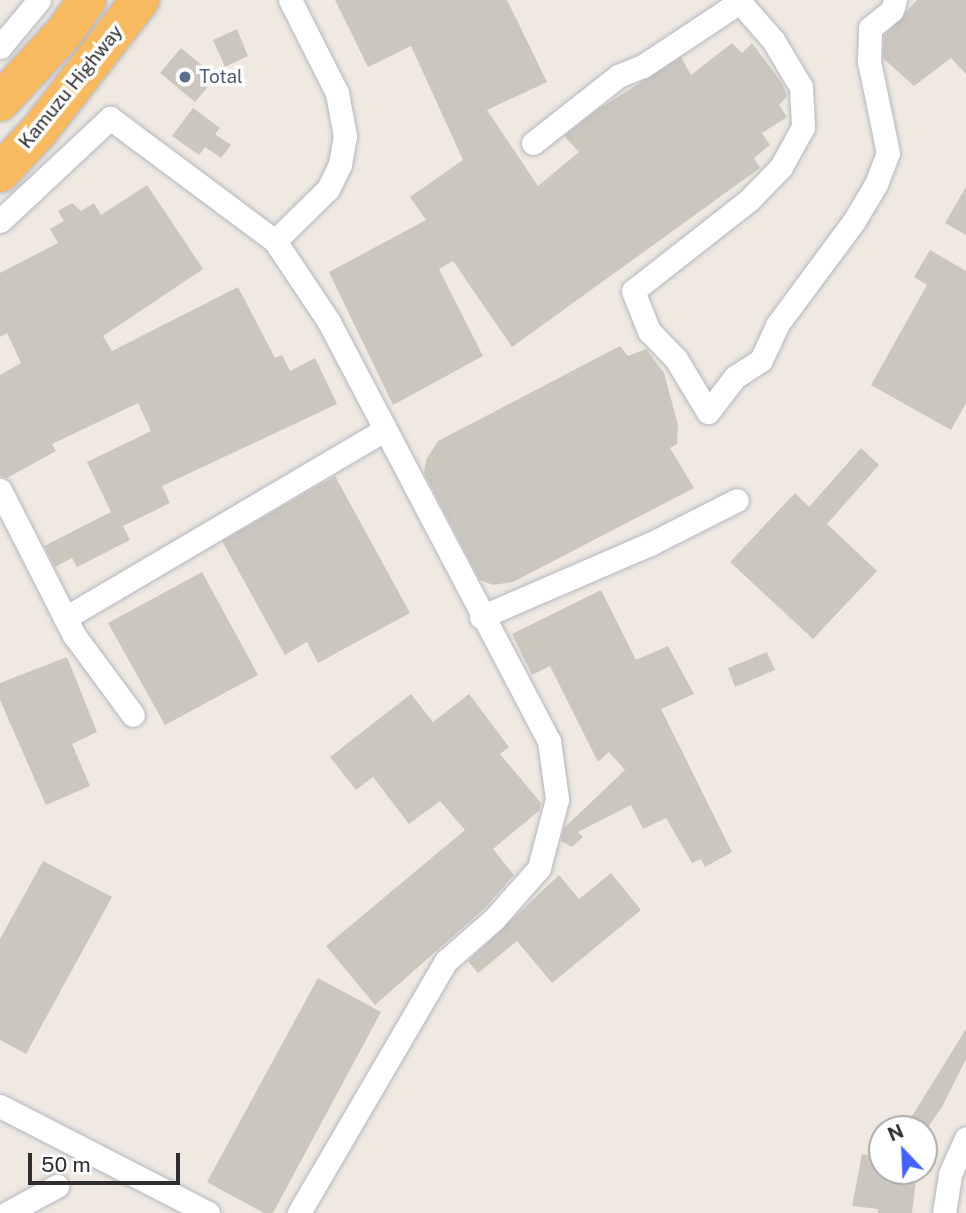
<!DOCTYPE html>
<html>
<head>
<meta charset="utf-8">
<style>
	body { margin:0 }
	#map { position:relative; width:966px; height:1213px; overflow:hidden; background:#efe9e1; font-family:"Public Sans",sans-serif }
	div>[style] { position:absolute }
	.building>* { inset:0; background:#cbc7bf }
	.roads { filter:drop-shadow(0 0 2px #b4b7c1) drop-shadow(0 0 2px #b4b7c1) }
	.minor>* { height:23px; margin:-11.5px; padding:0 11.5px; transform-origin:11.5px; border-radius:11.5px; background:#fff }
	.trunk>* { height:38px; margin:-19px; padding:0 19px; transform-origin:19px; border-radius:19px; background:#f8ba60 }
	.dots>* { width:19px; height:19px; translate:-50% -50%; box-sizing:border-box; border:4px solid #fff; border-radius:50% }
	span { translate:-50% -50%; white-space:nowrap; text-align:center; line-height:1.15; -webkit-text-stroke:7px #fff; paint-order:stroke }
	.service-label { font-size:19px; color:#4e5e75 }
	.left { translate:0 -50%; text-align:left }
	.street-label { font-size:19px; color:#2e2e2e }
	.north { position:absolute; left:868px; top:1115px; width:70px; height:70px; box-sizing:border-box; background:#fff; border:2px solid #ababab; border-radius:50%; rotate:337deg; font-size:19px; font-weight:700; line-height:28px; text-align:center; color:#2e2e2e }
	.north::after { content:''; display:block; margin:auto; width:24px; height:32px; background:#4264fb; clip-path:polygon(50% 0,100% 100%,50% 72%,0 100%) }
	.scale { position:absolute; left:28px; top:1153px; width:152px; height:32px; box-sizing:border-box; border:4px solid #2e2e2e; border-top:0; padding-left:9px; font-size:21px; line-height:24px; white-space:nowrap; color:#2e2e2e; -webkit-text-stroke:5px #fff; paint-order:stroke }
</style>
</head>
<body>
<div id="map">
	<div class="building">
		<i style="clip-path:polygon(335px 0,507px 0,547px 82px,487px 110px,538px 186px,579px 152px,564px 136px,597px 110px,681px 57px,691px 75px,732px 43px,742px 53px,752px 43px,782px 83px,787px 96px,779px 105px,787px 117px,762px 133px,770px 145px,754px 158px,760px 168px,512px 347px,453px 261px,439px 269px,483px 356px,393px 405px,329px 272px,426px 220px,410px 197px,463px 160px,411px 46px,368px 67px)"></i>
		<i style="clip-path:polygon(917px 0,966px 0,966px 74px,951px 58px,914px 86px,883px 58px,884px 36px)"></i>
		<i style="clip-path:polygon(237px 29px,248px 56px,225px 67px,213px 40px)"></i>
		<i style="clip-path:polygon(181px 48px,216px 77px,195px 102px,160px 73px)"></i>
		<i style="clip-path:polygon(193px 108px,220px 128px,215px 134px,231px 145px,221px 158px,205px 147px,199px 155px,172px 136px)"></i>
		<i style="clip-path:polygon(147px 185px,203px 269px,103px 336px,112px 351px,238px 287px,275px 358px,282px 355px,290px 371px,315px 358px,337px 404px,162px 486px,170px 503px,123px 526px,130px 540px,77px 567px,72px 558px,55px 567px,44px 546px,111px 512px,87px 462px,151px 431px,138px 403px,52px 444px,56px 451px,7px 478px,0 476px,0 375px,21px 363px,7px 333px,0 337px,0 273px,58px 243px,50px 229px,64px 221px,58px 211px,72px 203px,81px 211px,94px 203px,101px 215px)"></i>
		<i style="clip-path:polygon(966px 187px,966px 235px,945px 223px)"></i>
		<i style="clip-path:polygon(930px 250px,966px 271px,966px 403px,951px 430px,871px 385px,927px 285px,914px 277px)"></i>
		<i style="clip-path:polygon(620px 346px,628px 356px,646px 349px,664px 373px,678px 425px,677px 444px,670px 448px,694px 488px,513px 582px,493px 585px,480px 580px,424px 473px,426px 460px,438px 441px)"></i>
		<i style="clip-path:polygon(861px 448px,879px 465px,827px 524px,877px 571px,813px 639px,730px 562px,795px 493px,809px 507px)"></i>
		<i style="clip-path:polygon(335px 476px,410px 613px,318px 663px,307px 642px,285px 655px,222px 541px)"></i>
		<i style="clip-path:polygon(202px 572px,258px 675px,165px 725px,108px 623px)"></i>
		<i style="clip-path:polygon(601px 590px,636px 660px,668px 646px,694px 694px,661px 709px,732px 852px,705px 867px,701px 859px,692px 863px,666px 818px,643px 829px,631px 805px,578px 832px,583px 837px,572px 847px,561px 841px,564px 828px,625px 770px,609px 752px,598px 762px,550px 666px,532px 675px,512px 634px)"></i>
		<i style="clip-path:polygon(767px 652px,775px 670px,735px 687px,728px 668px)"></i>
		<i style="clip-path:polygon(67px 657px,97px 732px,72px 744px,90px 786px,46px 805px,0 700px,0 683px)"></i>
		<i style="clip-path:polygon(411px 694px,433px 722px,469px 694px,509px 747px,500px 754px,541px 803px,540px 810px,493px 849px,514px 875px,484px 909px,375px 1005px,326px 946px,465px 830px,440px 801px,409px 824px,373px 777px,356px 790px,330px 757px)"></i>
		<i style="clip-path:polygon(43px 861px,112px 897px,26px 1054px,0 1040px,0 939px)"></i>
		<i style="clip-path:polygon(611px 873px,641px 910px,552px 983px,517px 941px,478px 973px,468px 961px,559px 875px,579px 899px)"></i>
		<i style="clip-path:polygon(318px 978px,381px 1012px,273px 1213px,264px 1213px,207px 1182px)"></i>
		<i style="clip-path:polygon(966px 1029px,966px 1059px,943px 1105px,927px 1129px,904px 1129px)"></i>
		<i style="clip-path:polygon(862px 1154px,882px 1158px,882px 1171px,917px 1171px,912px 1213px,878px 1213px,878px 1209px,852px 1206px)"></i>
	</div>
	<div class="roads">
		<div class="minor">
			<i style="left:738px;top:0;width:53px;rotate:48.8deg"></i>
			<i style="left:773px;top:40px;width:55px;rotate:59.2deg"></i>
			<i style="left:801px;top:87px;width:40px;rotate:87.1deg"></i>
			<i style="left:803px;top:127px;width:46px;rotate:118.8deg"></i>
			<i style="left:781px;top:167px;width:46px;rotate:134.1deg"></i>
			<i style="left:749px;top:200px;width:147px;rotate:141.9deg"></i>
			<i style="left:633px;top:291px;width:43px;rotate:68.2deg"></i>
			<i style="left:649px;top:331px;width:39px;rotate:46deg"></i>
			<i style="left:676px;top:359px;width:62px;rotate:58.9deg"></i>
			<i style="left:708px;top:412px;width:44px;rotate:-52.4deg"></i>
			<i style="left:735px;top:377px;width:31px;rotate:-33deg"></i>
			<i style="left:761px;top:360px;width:38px;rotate:-65deg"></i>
			<i style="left:777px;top:325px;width:129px;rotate:-53.5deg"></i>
			<i style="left:854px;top:221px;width:43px;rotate:-59.3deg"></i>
			<i style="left:876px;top:184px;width:33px;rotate:-69deg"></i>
			<i style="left:888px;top:153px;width:94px;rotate:-101.7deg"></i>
			<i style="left:869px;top:61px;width:33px;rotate:-88deg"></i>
			<i style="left:870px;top:28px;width:28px;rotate:-39deg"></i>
			<i style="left:892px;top:10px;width:10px;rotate:-73deg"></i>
			<i style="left:0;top:47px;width:61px;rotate:-50.3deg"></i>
			<i style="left:533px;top:143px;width:108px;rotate:-38.2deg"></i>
			<i style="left:618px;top:76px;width:27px;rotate:-22deg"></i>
			<i style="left:643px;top:66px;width:114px;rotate:-33.6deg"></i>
			<i style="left:0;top:221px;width:151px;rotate:-43.1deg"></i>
			<i style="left:110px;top:118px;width:206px;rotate:36.7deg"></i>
			<i style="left:275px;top:241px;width:97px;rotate:56.3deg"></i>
			<i style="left:329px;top:322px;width:473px;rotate:62.3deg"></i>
			<i style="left:549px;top:741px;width:59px;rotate:82.1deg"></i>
			<i style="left:557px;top:799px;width:71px;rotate:104.6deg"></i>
			<i style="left:539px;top:868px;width:68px;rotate:131.4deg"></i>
			<i style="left:494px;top:919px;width:64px;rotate:138.8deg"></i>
			<i style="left:446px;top:961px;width:292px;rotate:120.3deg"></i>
			<i style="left:275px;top:241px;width:74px;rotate:-44.5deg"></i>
			<i style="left:328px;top:189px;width:28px;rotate:-64deg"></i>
			<i style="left:340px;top:164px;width:28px;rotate:-80deg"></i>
			<i style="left:345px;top:136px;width:44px;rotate:-100.5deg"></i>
			<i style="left:337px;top:93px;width:104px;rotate:-116.8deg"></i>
			<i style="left:0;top:490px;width:163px;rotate:63deg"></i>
			<i style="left:74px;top:635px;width:99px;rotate:53.6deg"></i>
			<i style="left:481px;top:617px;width:184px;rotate:-23.4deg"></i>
			<i style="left:650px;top:544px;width:97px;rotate:-26.8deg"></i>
			<i style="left:65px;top:618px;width:370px;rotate:-30.5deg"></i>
			<i style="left:0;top:1106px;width:234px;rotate:27.2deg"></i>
			<i style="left:7px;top:1213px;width:57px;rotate:-28.4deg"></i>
			<i style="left:944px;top:1213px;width:39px;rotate:-81deg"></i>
			<i style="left:950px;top:1174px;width:39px;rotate:-66deg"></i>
		</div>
		<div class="trunk">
			<i style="left:0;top:102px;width:94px;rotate:-47.2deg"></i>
			<i style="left:64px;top:33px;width:40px;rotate:-55.1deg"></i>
			<i style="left:0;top:173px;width:59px;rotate:-47.1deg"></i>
			<i style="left:40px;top:130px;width:164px;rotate:-52.4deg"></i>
		</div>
	</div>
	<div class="dots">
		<i style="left:185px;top:77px;background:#5c6f8a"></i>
	</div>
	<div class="service-label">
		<span class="left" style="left:199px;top:77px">Total</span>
	</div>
	<div class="street-label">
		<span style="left:71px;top:87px;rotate:-51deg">Kamuzu Highway</span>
	</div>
	<div class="north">N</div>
	<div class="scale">50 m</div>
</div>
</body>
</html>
